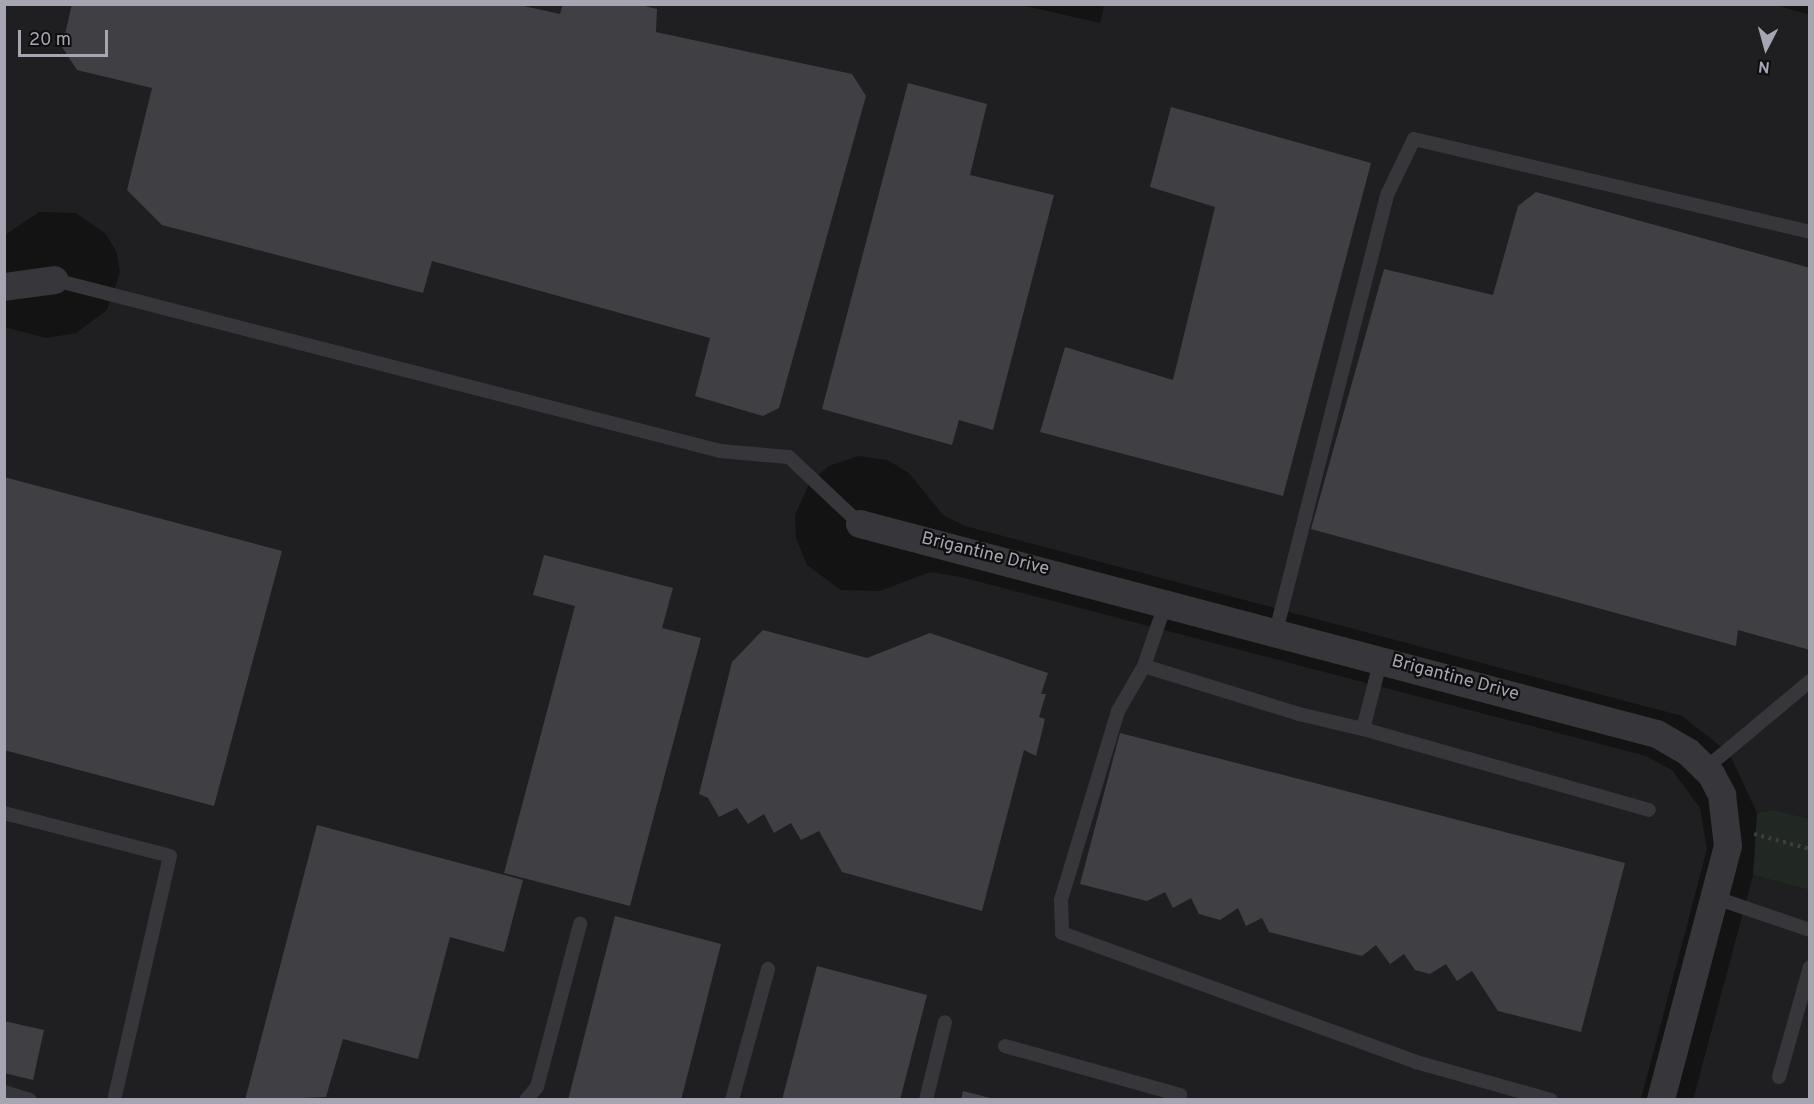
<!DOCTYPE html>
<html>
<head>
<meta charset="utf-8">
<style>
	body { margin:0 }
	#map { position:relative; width:1814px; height:1104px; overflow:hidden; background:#131314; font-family:Overpass,sans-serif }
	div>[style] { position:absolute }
	.built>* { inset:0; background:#1f1f21 }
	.green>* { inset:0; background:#212824 }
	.building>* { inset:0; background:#404044 }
	.path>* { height:4px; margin-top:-2px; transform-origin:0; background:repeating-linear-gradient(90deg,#3c3c41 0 3px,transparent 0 7.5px) }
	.lane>* { height:14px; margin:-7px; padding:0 7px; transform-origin:7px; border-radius:7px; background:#37363a }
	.street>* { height:28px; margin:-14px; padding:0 14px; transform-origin:14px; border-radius:14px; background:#37363a }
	span { translate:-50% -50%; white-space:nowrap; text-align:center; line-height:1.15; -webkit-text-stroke:4.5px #0e0e0f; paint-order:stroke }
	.street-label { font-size:18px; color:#a6a6b3 }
	.frame { position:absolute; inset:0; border:6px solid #a6a6b3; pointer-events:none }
	.north { position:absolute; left:1736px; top:18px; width:60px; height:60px; -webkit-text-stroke:4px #0e0e0f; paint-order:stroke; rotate:186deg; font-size:16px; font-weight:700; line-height:24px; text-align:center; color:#a6a6b3 }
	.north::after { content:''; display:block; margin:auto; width:21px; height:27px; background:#a6a6b3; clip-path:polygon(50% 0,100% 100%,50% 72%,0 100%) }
	.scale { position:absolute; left:18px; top:30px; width:90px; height:27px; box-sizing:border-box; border:3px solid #a6a6b3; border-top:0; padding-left:8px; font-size:18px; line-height:21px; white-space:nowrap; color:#a6a6b3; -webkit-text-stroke:4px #0e0e0f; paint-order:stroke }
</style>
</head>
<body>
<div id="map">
	<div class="built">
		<i style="clip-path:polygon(1016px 4px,1100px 23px,1104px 7px,1096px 5px,1775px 5px,1810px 15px,1809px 819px,1775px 810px,1757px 813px,1729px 753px,1682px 716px,965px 526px,943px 515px,909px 473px,887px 460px,858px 456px,829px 466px,810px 482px,795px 515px,796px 538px,807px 565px,841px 590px,880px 591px,930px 572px,961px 577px,1646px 756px,1672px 770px,1700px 808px,1707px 849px,1641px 1099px,5px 1099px,4px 327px,46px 338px,76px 333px,107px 310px,120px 273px,117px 253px,106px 234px,76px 213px,39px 212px,5px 235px,5px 5px)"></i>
		<i style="clip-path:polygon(1753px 875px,1809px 890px,1809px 1099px,1693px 1100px)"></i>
	</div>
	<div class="green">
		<i style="clip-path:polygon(1775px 810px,1809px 819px,1809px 890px,1753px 875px,1757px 813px)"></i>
	</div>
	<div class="building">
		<i style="clip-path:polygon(72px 4px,515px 4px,560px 14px,563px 4px,637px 4px,657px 9px,656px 32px,852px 74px,866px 96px,779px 408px,763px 416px,695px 396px,710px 338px,432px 261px,423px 293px,162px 225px,127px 190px,152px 88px,77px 70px,62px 47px)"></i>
		<i style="clip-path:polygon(908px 83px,987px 104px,970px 175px,1054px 195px,993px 430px,959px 420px,952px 445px,822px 409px)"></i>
		<i style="clip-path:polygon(1171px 107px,1371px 163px,1283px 496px,1040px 432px,1065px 347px,1173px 380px,1215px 207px,1150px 187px)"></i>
		<i style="clip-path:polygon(1536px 192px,1810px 268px,1810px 650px,1738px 630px,1736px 646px,1311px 529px,1384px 269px,1493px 295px,1518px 206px)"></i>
		<i style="clip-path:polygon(4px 477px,282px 551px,214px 806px,4px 750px)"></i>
		<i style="clip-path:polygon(544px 555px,673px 588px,662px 628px,701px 638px,630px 906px,504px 873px,575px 606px,533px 595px)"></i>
		<i style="clip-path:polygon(763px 630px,867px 658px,930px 633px,1048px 673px,1041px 694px,1046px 694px,1039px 717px,1045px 719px,1036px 756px,1024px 750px,982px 911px,842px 872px,819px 831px,801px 840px,791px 823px,774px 833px,764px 814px,748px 824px,737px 808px,719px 817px,708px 798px,699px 794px,732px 662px)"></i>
		<i style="clip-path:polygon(1120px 733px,1625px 863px,1581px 1032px,1498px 1011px,1472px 971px,1457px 981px,1446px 964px,1430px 974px,1415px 970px,1404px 954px,1390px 964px,1376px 945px,1362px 956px,1269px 932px,1262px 918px,1246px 926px,1238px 908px,1220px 920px,1199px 914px,1191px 898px,1173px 908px,1165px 892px,1147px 901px,1080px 884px)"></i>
		<i style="clip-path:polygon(317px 825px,523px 880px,504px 952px,450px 937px,418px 1059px,343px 1039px,326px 1097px,245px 1100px)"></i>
		<i style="clip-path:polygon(615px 916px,721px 944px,681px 1100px,568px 1100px)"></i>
		<i style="clip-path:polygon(817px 966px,927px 995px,900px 1100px,782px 1100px)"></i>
		<i style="clip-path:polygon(4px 1021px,44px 1030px,33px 1080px,4px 1073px)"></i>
		<i style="clip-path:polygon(963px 1091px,994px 1099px,994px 1100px,961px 1100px)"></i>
	</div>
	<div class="path">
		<i style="left:1754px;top:834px;width:58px;rotate:15deg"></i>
	</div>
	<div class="lane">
		<i style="left:55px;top:280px;width:687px;rotate:14.42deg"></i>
		<i style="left:720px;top:451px;width:69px;rotate:5deg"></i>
		<i style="left:789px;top:457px;width:98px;rotate:43.3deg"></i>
		<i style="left:1166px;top:602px;width:68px;rotate:109deg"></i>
		<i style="left:1144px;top:666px;width:52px;rotate:120deg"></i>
		<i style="left:1118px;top:711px;width:197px;rotate:106.8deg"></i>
		<i style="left:1061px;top:900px;width:33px;rotate:88deg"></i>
		<i style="left:1062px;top:933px;width:377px;rotate:20deg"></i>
		<i style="left:1416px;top:1062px;width:140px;rotate:15.7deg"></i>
		<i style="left:1276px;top:631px;width:452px;rotate:-75.7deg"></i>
		<i style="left:1388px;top:193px;width:60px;rotate:-64.3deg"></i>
		<i style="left:1414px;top:139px;width:407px;rotate:13.2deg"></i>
		<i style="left:1381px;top:659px;width:72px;rotate:104.4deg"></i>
		<i style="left:1363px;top:729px;width:297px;rotate:15.8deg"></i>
		<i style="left:1144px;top:666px;width:162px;rotate:17.2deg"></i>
		<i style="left:1299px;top:714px;width:66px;rotate:13.2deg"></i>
		<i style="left:1706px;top:768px;width:136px;rotate:-39.9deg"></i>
		<i style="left:4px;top:813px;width:171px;rotate:14.5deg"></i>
		<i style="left:170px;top:856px;width:250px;rotate:102.9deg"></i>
		<i style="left:1716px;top:898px;width:99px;rotate:18.8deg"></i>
		<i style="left:1005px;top:1046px;width:182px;rotate:15.6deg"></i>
		<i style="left:1180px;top:1095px;width:5px;rotate:101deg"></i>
		<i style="left:1779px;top:1077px;width:114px;rotate:-74.3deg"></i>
		<i style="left:4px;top:1092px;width:27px;rotate:17deg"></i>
		<i style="left:526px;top:1100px;width:17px;rotate:-50deg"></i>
		<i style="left:537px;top:1087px;width:169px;rotate:-75.2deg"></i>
		<i style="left:732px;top:1100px;width:136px;rotate:-74.6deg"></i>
		<i style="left:926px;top:1100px;width:80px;rotate:-76.3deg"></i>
	</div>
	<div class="street">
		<i style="left:4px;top:287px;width:51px;rotate:-7.8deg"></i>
		<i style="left:860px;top:524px;width:824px;rotate:14.76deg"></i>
		<i style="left:1657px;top:734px;width:36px;rotate:30deg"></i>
		<i style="left:1688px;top:752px;width:32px;rotate:44deg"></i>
		<i style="left:1711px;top:774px;width:24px;rotate:62deg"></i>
		<i style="left:1722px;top:795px;width:51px;rotate:83.3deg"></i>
		<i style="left:1728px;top:846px;width:263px;rotate:104.8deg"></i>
	</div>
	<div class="street-label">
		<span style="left:985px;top:555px;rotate:14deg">Brigantine Drive</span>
		<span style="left:1455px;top:679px;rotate:15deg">Brigantine Drive</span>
	</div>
	<div class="frame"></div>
	<div class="north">N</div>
	<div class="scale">20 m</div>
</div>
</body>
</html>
